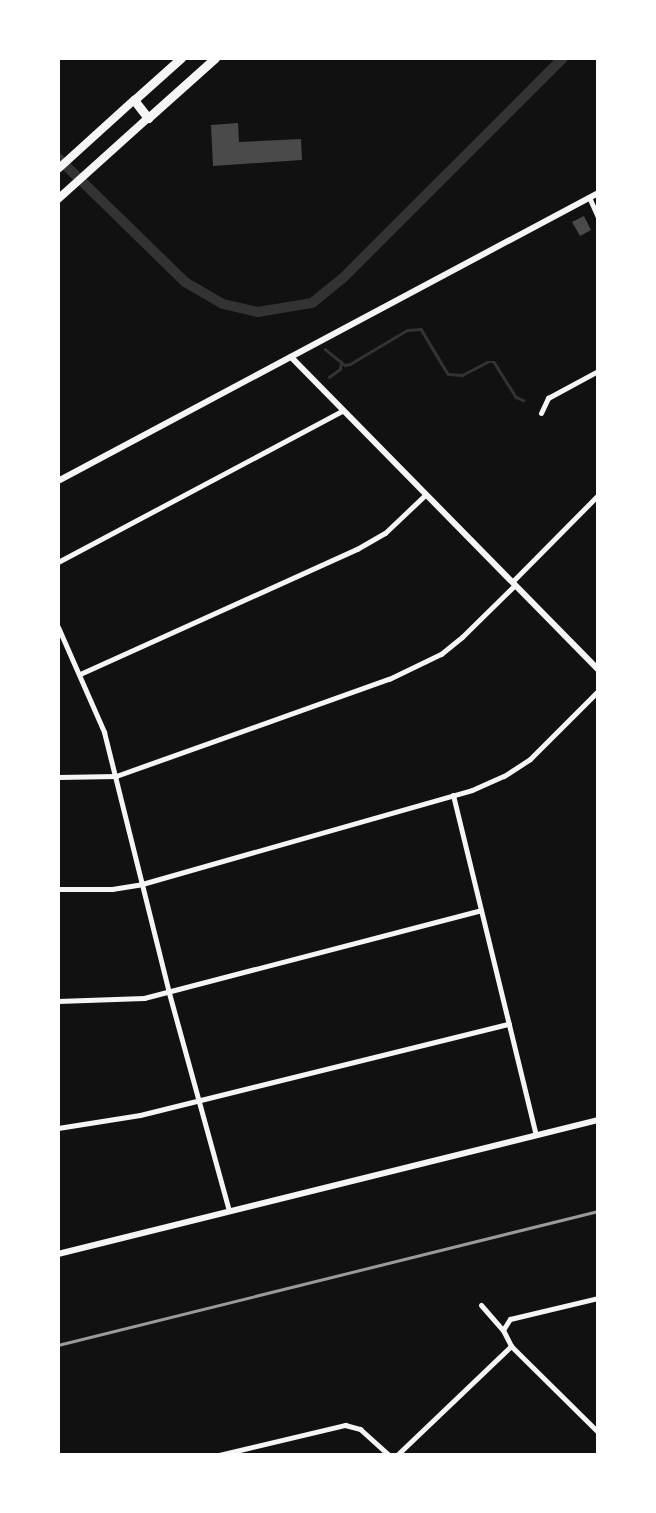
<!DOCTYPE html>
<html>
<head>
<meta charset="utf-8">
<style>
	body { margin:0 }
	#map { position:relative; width:656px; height:1513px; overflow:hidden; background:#111; font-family:"Crimson Pro",serif }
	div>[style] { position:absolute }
	.stream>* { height:2.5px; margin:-1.25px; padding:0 1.25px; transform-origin:1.25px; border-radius:1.25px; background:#333 }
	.canal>* { height:10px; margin:-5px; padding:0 5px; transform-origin:5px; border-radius:5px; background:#333 }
	.building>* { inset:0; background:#4a4a4a }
	.minor>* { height:5px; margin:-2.5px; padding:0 2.5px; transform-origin:2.5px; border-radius:2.5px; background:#f5f5f5 }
	.tertiary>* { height:6px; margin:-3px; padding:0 3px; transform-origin:3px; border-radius:3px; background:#f5f5f5 }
	.trunk>* { height:8px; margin:-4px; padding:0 4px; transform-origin:4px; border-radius:4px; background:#f5f5f5 }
	.motorway>* { height:9px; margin:-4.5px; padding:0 4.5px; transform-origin:4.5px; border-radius:4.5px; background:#f5f5f5 }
	.rail>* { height:2.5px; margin:-1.25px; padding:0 1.25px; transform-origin:1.25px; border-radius:1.25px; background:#9a9a9a }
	span { translate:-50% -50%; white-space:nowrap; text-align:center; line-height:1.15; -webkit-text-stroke:7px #fff; paint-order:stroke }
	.frame { position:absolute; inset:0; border:60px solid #fff; pointer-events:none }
</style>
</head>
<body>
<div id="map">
	<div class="stream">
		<i style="left:325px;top:349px;width:26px;rotate:39deg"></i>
		<i style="left:345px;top:365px;width:5px;rotate:-11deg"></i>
		<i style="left:350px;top:364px;width:66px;rotate:-30.8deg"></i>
		<i style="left:407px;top:330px;width:14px;rotate:-4deg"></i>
		<i style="left:421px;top:329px;width:52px;rotate:59deg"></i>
		<i style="left:448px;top:374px;width:14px;rotate:4deg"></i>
		<i style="left:462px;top:375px;width:28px;rotate:-27deg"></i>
		<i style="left:487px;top:362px;width:7px"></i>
		<i style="left:494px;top:362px;width:41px;rotate:57.8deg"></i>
		<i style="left:516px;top:397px;width:8px;rotate:23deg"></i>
		<i style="left:329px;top:377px;width:14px;rotate:-36deg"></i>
		<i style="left:340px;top:369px;width:7px;rotate:-82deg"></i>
	</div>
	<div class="canal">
		<i style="left:58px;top:158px;width:177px;rotate:44.3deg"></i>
		<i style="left:185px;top:282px;width:44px;rotate:30.1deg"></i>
		<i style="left:223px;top:304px;width:36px;rotate:13deg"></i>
		<i style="left:258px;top:312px;width:55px;rotate:-9.5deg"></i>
		<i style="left:312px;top:303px;width:40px;rotate:-39deg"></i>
		<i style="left:343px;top:278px;width:311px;rotate:-45deg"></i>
	</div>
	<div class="building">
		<i style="clip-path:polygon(238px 123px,239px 142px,301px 139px,302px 160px,213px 166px,211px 125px)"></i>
		<i style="clip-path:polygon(584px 216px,591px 230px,580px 236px,572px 222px)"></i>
	</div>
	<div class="minor">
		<i style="left:589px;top:197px;width:22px;rotate:66deg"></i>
		<i style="left:541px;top:413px;width:17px;rotate:-65deg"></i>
		<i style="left:548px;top:398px;width:57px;rotate:-28.4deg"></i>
		<i style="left:58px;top:562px;width:322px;rotate:-28deg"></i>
		<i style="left:512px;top:582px;width:122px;rotate:-45.3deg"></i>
		<i style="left:58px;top:627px;width:115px;rotate:66.3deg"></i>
		<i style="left:104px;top:732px;width:269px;rotate:76deg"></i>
		<i style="left:169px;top:993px;width:226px;rotate:74.6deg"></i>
		<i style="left:80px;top:674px;width:304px;rotate:-24.3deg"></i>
		<i style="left:357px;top:549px;width:32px;rotate:-30deg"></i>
		<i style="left:385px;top:533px;width:55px;rotate:-43.5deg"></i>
		<i style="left:58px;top:777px;width:58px;rotate:-1deg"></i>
		<i style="left:116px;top:776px;width:290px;rotate:-19.6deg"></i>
		<i style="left:389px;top:679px;width:58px;rotate:-25.7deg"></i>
		<i style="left:441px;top:654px;width:27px;rotate:-39deg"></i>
		<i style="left:462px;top:637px;width:74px;rotate:-44.5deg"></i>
		<i style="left:453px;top:795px;width:350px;rotate:76.3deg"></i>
		<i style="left:58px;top:889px;width:54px"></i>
		<i style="left:112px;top:889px;width:30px;rotate:-9deg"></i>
		<i style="left:142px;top:884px;width:343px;rotate:-15.9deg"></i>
		<i style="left:472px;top:790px;width:35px;rotate:-24deg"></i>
		<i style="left:504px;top:776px;width:31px;rotate:-33deg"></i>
		<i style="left:530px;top:759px;width:96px;rotate:-45deg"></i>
		<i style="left:58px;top:1001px;width:86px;rotate:-2deg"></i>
		<i style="left:144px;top:998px;width:348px;rotate:-14.6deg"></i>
		<i style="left:58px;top:1128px;width:83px;rotate:-9deg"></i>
		<i style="left:140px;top:1115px;width:380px;rotate:-13.9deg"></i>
		<i style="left:481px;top:1305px;width:33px;rotate:49deg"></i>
		<i style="left:503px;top:1330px;width:18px;rotate:63deg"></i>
		<i style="left:511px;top:1346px;width:122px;rotate:44.7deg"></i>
		<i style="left:503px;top:1330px;width:13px;rotate:-58deg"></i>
		<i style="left:510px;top:1319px;width:90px;rotate:-13.4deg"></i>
		<i style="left:219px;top:1455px;width:130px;rotate:-13.4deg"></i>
		<i style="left:345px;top:1425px;width:16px;rotate:15deg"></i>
		<i style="left:360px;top:1429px;width:39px;rotate:42deg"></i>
		<i style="left:397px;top:1455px;width:158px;rotate:-43.7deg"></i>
	</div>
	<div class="tertiary">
		<i style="left:291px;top:357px;width:438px;rotate:45.5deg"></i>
		<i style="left:58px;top:481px;width:612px;rotate:-28.07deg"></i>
		<i style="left:58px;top:1254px;width:556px;rotate:-13.94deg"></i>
	</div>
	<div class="trunk">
		<i style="left:58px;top:169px;width:103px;rotate:-42.2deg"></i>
		<i style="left:58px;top:199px;width:121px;rotate:-42deg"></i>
	</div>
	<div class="motorway">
		<i style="left:181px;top:58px;width:63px;rotate:138.2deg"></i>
		<i style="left:134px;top:100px;width:23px;rotate:52deg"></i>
		<i style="left:148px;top:118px;width:90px;rotate:-41.8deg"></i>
	</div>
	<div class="rail">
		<i style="left:58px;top:1345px;width:556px;rotate:-13.94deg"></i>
	</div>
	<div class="frame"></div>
</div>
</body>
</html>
